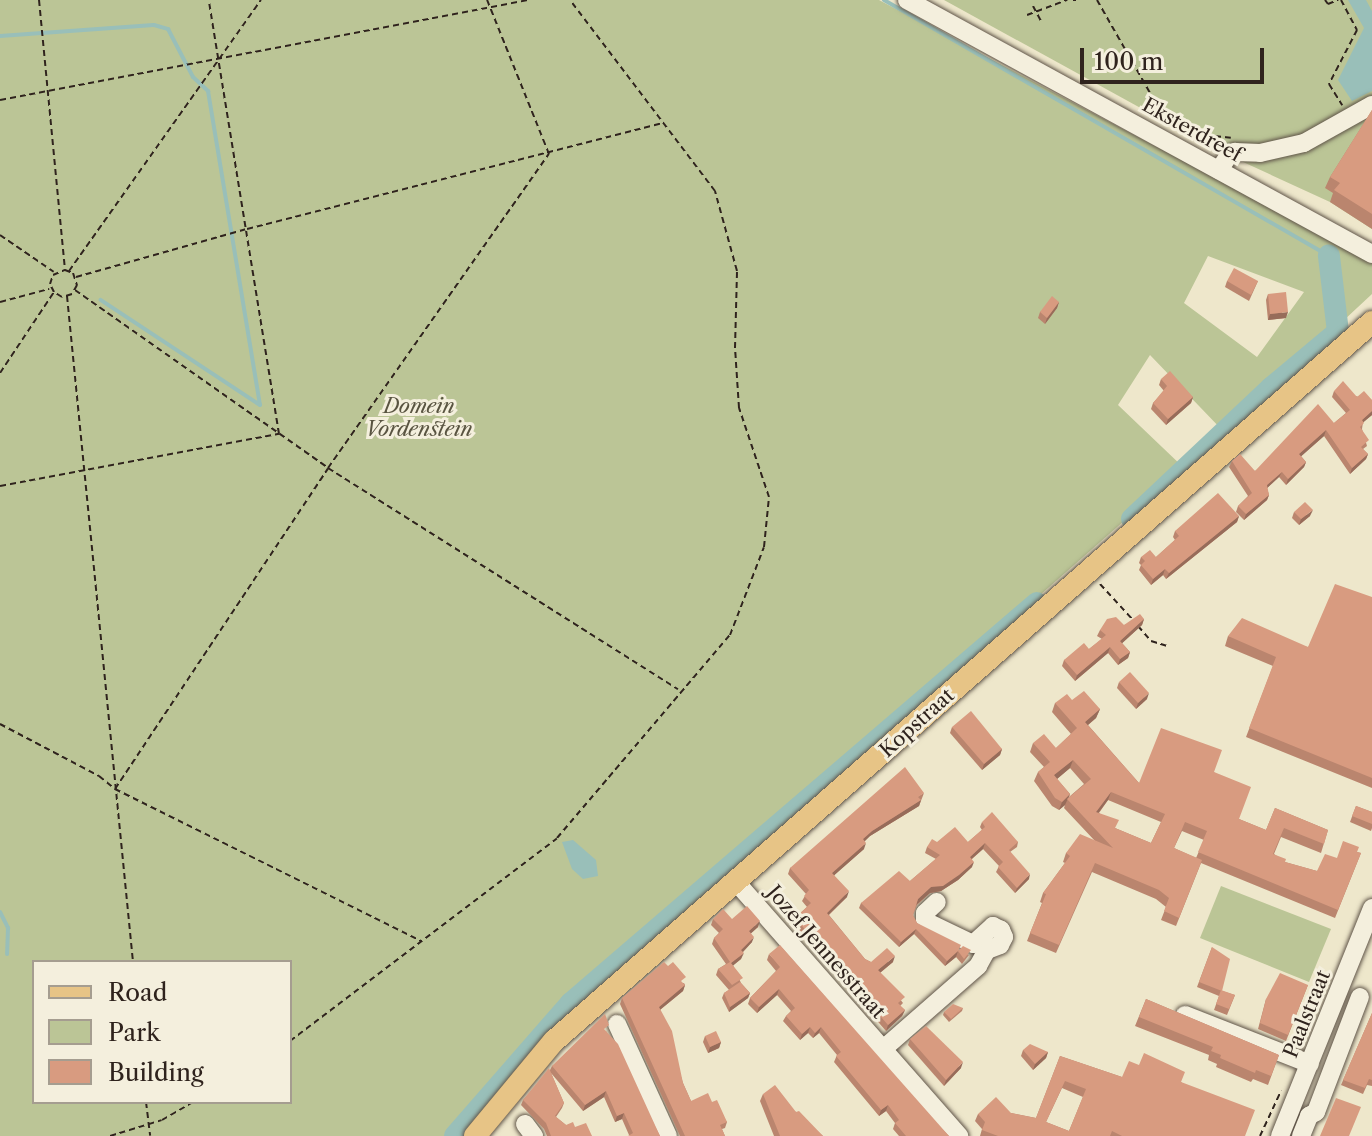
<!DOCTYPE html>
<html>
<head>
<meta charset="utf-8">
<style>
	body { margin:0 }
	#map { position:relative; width:1372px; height:1136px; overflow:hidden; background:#eee7cb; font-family:"Libre Caslon Text",serif }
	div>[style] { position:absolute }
	.green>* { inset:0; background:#bbc596 }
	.water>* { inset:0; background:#99bfb9 }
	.stream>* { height:4px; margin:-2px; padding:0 2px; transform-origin:2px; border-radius:2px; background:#99bfb9 }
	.river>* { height:22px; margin:-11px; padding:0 11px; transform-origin:11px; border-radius:11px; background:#99bfb9 }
	.path>* { height:2px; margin-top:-1px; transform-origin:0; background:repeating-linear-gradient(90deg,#2f231d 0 6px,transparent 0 10px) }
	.roads { filter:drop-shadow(0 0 2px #5f5448) drop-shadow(0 0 2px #5f5448) }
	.minor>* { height:18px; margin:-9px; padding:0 9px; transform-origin:9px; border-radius:9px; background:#f4efdd }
	.major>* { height:22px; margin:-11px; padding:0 11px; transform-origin:11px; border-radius:11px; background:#e7c486 }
	.wall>* { inset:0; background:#ba856e }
	.shaded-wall>* { inset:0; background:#976c5a }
	.building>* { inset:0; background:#d89b80 }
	span { translate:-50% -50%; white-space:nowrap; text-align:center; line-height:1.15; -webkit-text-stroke:6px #f4efdd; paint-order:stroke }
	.street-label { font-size:20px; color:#2f231d }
	.park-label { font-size:20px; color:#595441; font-style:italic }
	.legend { position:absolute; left:32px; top:960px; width:260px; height:144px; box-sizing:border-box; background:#f4efdd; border:2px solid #a59d90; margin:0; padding:10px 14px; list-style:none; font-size:24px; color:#2f231d }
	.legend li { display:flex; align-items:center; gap:16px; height:40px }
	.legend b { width:40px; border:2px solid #a59d90 }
	.scale { position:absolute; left:1080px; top:48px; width:184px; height:36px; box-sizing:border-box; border:4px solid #2f231d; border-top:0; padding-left:10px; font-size:24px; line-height:28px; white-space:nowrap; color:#2f231d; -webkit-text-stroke:6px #f4efdd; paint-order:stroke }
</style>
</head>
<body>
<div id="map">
	<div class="green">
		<i style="clip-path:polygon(evenodd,0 0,879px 0,1372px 261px,1372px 294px,1224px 432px,1150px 355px,1118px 405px,1184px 468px,575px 1005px,461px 1136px,0 1136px,0 0,1208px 256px,1304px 292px,1257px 357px,1184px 303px,1208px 256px,0 0,34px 962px,290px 962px,290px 1102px,34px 1102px,34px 962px)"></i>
		<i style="clip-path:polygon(944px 0,1372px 0,1372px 229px,1330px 202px,1217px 150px)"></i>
		<i style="clip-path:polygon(1221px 886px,1331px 929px,1309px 982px,1200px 938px)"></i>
	</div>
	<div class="water">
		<i style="clip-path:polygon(1348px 0,1366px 0,1372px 11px,1372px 91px,1352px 101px,1338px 80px,1364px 28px)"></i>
		<i style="clip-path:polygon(573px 840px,596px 860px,598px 876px,583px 879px,572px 869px,562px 842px)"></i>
	</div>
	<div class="stream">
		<i style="left:884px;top:0;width:513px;rotate:29.91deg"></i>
		<i style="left:0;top:36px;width:154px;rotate:-4.1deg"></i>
		<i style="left:154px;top:25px;width:15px;rotate:16deg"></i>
		<i style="left:168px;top:29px;width:54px;rotate:62.5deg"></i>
		<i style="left:193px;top:77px;width:21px;rotate:43deg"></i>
		<i style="left:208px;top:91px;width:318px;rotate:80.6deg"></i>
		<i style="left:260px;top:405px;width:191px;rotate:-146.6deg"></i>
		<i style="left:0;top:912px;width:18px;rotate:63deg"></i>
		<i style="left:8px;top:928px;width:26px;rotate:92deg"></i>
	</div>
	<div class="river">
		<i style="left:1132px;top:519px;width:191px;rotate:-43.3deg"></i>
		<i style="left:1271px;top:388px;width:87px;rotate:-39.9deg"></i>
		<i style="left:1338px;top:332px;width:77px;rotate:-96.8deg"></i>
		<i style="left:455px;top:1136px;width:176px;rotate:-48.9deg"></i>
		<i style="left:571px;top:1003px;width:614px;rotate:-40.64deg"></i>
	</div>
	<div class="path">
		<i style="left:39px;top:0;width:271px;rotate:84.5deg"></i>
		<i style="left:1073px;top:0;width:3px"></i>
		<i style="left:1097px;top:0;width:131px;rotate:60.3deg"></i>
		<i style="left:1162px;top:114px;width:39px;rotate:31deg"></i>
		<i style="left:1195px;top:134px;width:36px;rotate:6deg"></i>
		<i style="left:1325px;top:0;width:5px;rotate:53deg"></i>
		<i style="left:1328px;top:4px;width:11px;rotate:-22deg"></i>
		<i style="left:1341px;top:0;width:34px;rotate:62deg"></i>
		<i style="left:1357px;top:30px;width:61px;rotate:117.4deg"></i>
		<i style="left:1329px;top:84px;width:25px;rotate:58deg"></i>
		<i style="left:1033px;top:6px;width:19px;rotate:62deg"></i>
		<i style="left:1027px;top:15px;width:43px;rotate:-20.6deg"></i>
		<i style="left:0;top:100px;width:537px;rotate:-10.72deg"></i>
		<i style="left:0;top:235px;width:65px;rotate:34.4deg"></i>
		<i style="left:69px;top:271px;width:332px;rotate:-54.7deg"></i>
		<i style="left:76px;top:277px;width:178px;rotate:-15.7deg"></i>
		<i style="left:247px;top:229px;width:430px;rotate:-14.3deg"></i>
		<i style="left:75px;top:290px;width:309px;rotate:35.1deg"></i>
		<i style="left:328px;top:468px;width:414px;rotate:32.3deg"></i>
		<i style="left:67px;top:296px;width:669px;rotate:84.34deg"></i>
		<i style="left:0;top:302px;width:51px;rotate:-14.9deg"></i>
		<i style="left:0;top:373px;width:97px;rotate:-56.3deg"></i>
		<i style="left:54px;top:292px;width:9px;rotate:-117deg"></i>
		<i style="left:50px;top:284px;width:9px;rotate:-72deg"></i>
		<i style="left:53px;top:275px;width:13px;rotate:-23deg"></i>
		<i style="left:65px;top:270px;width:9px;rotate:21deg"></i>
		<i style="left:73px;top:273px;width:13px;rotate:72deg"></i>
		<i style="left:77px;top:285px;width:10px;rotate:119deg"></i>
		<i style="left:72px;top:294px;width:10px;rotate:163deg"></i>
		<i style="left:62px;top:297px;width:9px;rotate:-148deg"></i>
		<i style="left:0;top:486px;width:284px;rotate:-10.6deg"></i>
		<i style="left:279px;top:434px;width:440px;rotate:-99.2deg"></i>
		<i style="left:1100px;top:584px;width:50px;rotate:47.4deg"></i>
		<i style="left:1138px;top:626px;width:20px;rotate:49deg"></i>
		<i style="left:1151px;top:641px;width:17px;rotate:17deg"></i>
		<i style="left:0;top:724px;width:112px;rotate:27.7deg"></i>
		<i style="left:99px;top:776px;width:21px;rotate:39deg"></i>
		<i style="left:115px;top:789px;width:342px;rotate:26.4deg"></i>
		<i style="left:115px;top:789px;width:385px;rotate:-56.4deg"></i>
		<i style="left:328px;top:468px;width:384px;rotate:-54.9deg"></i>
		<i style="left:549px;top:154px;width:166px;rotate:-111.9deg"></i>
		<i style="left:290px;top:1041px;width:335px;rotate:-37.2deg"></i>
		<i style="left:557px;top:838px;width:267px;rotate:-49.6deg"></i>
		<i style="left:730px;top:635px;width:94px;rotate:-68.9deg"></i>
		<i style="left:764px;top:547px;width:50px;rotate:-84.3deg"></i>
		<i style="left:769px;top:497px;width:94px;rotate:-108.6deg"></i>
		<i style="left:739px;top:408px;width:60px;rotate:-93.8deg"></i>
		<i style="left:735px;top:348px;width:77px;rotate:-88.5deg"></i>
		<i style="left:737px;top:271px;width:83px;rotate:-105.4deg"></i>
		<i style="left:715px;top:191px;width:240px;rotate:-127.2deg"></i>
		<i style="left:146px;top:1102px;width:34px;rotate:83deg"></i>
		<i style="left:110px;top:1136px;width:54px;rotate:-17.1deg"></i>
		<i style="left:162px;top:1120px;width:36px;rotate:-30deg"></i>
		<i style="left:1260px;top:1136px;width:50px;rotate:-65deg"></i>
	</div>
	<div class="roads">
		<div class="minor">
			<i style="left:907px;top:0;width:530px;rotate:28.64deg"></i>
			<i style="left:1219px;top:170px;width:18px;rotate:-56deg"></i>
			<i style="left:1229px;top:155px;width:7px;rotate:-27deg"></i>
			<i style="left:1235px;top:152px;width:25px;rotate:2deg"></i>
			<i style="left:1260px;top:153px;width:45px;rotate:-12.8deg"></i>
			<i style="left:1304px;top:143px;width:78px;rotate:-29.2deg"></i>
			<i style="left:737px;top:883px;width:337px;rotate:48.7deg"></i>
			<i style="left:1185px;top:1015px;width:134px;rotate:21.4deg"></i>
			<i style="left:617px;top:1024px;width:123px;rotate:65.5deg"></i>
			<i style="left:882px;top:1050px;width:128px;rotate:-41.2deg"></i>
			<i style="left:978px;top:966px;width:18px;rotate:-61deg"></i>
			<i style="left:987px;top:950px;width:14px;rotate:-21deg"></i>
			<i style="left:1000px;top:945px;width:9px;rotate:-63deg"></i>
			<i style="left:1004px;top:937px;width:8px;rotate:-113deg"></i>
			<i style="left:1001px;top:930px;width:9px;rotate:-153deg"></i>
			<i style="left:993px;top:926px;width:27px;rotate:138deg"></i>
			<i style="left:973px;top:944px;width:53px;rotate:-154.4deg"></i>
			<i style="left:925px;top:921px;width:8px;rotate:-90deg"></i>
			<i style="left:925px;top:913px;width:16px;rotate:-43deg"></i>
			<i style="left:525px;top:1124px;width:15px;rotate:53deg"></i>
			<i style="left:1280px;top:1136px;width:246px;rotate:-68deg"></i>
			<i style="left:1301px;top:1136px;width:22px;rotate:-68deg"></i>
			<i style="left:1309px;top:1116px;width:8px;rotate:-30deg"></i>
			<i style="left:1316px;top:1112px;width:123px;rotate:-69.1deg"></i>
		</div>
		<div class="major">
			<i style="left:475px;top:1136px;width:124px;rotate:-50.3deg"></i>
			<i style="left:554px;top:1041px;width:1089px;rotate:-41.31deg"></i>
		</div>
	</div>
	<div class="wall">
		<i style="clip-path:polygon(1372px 110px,1372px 229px,1330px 202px,1333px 193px,1325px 188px,1330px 177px)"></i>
		<i style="clip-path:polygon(1227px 281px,1258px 281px,1249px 301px,1225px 287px)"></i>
		<i style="clip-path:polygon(1268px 294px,1286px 318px,1268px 320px,1266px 300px)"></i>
		<i style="clip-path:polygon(1059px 302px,1057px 308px,1045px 324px,1038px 318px,1040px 312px)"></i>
		<i style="clip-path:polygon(1161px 379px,1193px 397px,1191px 403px,1166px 425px,1151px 409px,1153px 403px,1164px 391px,1159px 385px)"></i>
		<i style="clip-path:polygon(1334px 391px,1372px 400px,1372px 415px,1363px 422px,1362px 429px,1367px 446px,1363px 449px,1368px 454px,1366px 459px,1350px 474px,1324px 436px,1301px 456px,1306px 462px,1304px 467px,1286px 485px,1279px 477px,1267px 488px,1269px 495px,1267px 500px,1244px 520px,1236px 512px,1238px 506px,1248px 496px,1229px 467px,1232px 461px,1255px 471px,1334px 423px,1346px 413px,1332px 397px)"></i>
		<i style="clip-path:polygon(1294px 512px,1310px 516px,1299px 525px,1292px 518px)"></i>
		<i style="clip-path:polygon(1239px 516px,1237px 522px,1166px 579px,1163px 575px,1151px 585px,1139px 570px,1141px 565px,1139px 563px,1141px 557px,1156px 557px,1175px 540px,1173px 537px,1175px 531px)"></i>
		<i style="clip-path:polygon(1372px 597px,1372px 788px,1246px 737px,1273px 666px,1225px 646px,1228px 636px,1308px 647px)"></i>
		<i style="clip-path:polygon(1144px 619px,1142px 625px,1122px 643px,1130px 652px,1128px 658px,1118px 665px,1108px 653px,1075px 681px,1062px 666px,1064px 660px,1089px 649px,1102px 639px,1097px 636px,1100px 630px,1124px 625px)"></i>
		<i style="clip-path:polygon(1119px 682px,1147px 699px,1136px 709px,1117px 688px)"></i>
		<i style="clip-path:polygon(evenodd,1072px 700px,1100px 709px,1096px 718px,1088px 725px,1139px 783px,1214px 772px,1239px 819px,1266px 830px,1275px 808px,1328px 830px,1321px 853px,1281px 837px,1274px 854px,1285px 862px,1317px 871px,1337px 858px,1357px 852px,1361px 853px,1335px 918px,1201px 863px,1176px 926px,1161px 920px,1166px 907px,1156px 899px,1092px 872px,1056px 953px,1027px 941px,1042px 903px,1040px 902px,1043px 893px,1065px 863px,1063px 862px,1066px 853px,1095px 841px,1064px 808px,1065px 805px,1059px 810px,1052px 806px,1034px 781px,1038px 772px,1044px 767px,1030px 752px,1033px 743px,1056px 748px,1071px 734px,1052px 712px,1055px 703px,1072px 700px,1070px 768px,1084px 784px,1069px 797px,1070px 794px,1057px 779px,1070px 768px,1072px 700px,1108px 800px,1161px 822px,1151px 843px,1115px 828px,1099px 813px,1108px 800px,1072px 700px,1182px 831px,1204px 840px,1196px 858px,1174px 848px,1182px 831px)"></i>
		<i style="clip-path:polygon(952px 727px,1002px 749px,1000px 755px,982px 770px,950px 733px)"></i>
		<i style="clip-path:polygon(924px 793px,919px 806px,870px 836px,864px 841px,864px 849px,834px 875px,847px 897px,829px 915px,865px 959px,871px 962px,893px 962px,880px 973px,903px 1003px,900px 1006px,905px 1010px,902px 1016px,886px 1031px,793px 924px,795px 918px,807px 907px,802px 901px,806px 894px,788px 874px,790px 868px)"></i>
		<i style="clip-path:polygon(1356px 806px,1372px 812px,1372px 828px,1371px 831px,1350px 822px)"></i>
		<i style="clip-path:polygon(982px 822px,1018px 842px,1017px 847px,1010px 852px,1029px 879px,1015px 893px,996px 872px,999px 866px,983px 849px,972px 859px,972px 867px,958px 880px,941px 891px,930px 893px,917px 905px,913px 915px,917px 923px,958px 950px,969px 955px,962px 964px,956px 957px,945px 966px,914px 934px,899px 947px,859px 908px,861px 903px,910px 881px,936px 859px,925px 853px,927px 847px,937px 842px,968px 842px,982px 830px,980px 827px)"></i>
		<i style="clip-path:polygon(713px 919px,732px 919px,758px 927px,751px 933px,752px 942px,743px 952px,741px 959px,733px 965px,741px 983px,750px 993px,748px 998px,729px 1012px,722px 998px,724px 993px,729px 990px,716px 975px,718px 969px,726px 964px,712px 944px,714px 938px,719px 933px,711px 925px)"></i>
		<i style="clip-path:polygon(1212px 947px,1222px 991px,1235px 995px,1227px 1015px,1214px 1010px,1219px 996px,1197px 987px)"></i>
		<i style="clip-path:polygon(769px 954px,949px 1136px,899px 1136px,893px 1129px,895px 1123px,886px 1111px,879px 1116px,834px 1062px,837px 1055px,819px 1033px,813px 1038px,808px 1033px,800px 1040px,783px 1021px,786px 1016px,791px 1011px,777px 995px,757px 1013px,748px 1004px,750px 998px,776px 971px,767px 960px)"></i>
		<i style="clip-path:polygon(684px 983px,685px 985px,683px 991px,660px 1010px,683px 1083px,691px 1101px,712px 1102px,727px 1122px,725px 1128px,722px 1129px,725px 1136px,680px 1136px,620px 1004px,622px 998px)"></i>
		<i style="clip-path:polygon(1308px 985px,1286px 1041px,1258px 1029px,1266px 999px)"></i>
		<i style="clip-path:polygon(1146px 999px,1279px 1055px,1268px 1085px,1253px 1079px,1251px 1082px,1216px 1067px,1217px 1064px,1208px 1060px,1209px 1055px,1135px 1026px)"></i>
		<i style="clip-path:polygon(963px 1008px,962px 1011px,949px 1022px,943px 1015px,944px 1012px)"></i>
		<i style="clip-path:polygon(1372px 1013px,1372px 1086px,1367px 1085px,1363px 1094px,1341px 1085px)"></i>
		<i style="clip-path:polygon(606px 1031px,660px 1136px,629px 1135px,622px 1119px,615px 1122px,604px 1097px,583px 1111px,551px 1073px,564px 1103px,562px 1108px,556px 1117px,566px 1125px,575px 1127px,592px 1136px,547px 1136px,544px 1129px,521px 1105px,523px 1100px,550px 1070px,552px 1066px)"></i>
		<i style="clip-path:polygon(705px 1036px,721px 1042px,719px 1048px,708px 1053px,703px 1042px)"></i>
		<i style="clip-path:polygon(910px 1039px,961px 1068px,944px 1086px,908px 1045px)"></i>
		<i style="clip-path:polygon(1023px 1050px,1048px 1052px,1046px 1058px,1033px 1070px,1021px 1056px)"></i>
		<i style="clip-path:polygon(evenodd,1060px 1056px,1122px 1077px,1181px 1082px,1245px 1136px,980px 1136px,982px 1129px,975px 1121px,978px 1114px,1011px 1113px,1036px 1118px,1060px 1056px,1062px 1088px,1083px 1097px,1069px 1131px,1046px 1122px,1062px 1088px)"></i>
		<i style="clip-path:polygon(763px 1094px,796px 1112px,823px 1136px,774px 1136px,760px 1101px)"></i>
	</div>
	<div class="shaded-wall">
		<i style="clip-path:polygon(1059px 302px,1057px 308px,1045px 324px,1047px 318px)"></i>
		<i style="clip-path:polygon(1288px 312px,1286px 318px,1268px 320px,1270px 314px)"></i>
		<i style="clip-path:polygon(1193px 397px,1191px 403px,1166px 425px,1168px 419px)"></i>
		<i style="clip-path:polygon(1372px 411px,1372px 415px,1359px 426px,1362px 420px)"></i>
		<i style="clip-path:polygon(1326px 430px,1324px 436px,1297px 460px,1299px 454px)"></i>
		<i style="clip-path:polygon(1368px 454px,1366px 459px,1350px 474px,1352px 468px)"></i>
		<i style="clip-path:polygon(1306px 462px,1304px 467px,1286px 485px,1288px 479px)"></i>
		<i style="clip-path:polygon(1282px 472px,1279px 477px,1265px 490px,1267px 485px)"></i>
		<i style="clip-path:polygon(1269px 495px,1267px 500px,1244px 520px,1246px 514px)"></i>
		<i style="clip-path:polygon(1313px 510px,1310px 516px,1299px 525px,1301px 519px)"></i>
		<i style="clip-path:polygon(1239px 516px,1237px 522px,1166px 579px,1169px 573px)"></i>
		<i style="clip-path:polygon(1165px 569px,1163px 575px,1151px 585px,1153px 579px)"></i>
		<i style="clip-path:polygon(1144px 619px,1142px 625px,1118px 647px,1120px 641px)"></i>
		<i style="clip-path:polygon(1110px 647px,1108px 653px,1075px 681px,1077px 675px)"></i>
		<i style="clip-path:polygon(1130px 652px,1128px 658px,1118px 665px,1120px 659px)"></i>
		<i style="clip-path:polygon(1149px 693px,1147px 699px,1136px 709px,1138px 703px)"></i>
		<i style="clip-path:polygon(1100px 709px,1096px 718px,1082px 730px,1085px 722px)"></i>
		<i style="clip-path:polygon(1002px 749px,1000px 755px,982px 770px,984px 764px)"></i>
		<i style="clip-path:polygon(1073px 760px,1070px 768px,1051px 784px,1054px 775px)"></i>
		<i style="clip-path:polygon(1111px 792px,1108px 800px,1093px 820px,1096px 812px)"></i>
		<i style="clip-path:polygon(1070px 794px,1065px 805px,1059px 810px,1062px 802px)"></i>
		<i style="clip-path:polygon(921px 800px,919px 806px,870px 836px,861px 845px,863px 839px,872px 831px)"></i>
		<i style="clip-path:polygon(866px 843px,864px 849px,830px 879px,832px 873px)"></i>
		<i style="clip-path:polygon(985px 843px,983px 849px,968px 862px,970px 857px)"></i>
		<i style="clip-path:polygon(974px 862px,972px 867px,958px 880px,941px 891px,930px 893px,916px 905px,918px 899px,931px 887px)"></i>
		<i style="clip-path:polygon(1030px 874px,1029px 879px,1015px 893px,1017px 888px)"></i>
		<i style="clip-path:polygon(849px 891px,847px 897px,825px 918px,827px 913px)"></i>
		<i style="clip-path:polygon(760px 921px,758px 927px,747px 937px,749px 931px)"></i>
		<i style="clip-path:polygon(916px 929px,914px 934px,899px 947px,901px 942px)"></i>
		<i style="clip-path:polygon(754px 937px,752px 942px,739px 956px,741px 950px)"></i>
		<i style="clip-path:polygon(958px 951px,956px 957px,945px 966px,947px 961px)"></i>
		<i style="clip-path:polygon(744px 953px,741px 959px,729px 969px,731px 963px)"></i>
		<i style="clip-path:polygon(895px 956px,893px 962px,876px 976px,878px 970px)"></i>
		<i style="clip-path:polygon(685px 985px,683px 991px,656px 1013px,659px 1007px)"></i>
		<i style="clip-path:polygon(779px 989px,777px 995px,757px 1013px,759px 1007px)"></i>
		<i style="clip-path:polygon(750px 993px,748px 998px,729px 1012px,730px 1007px)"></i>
		<i style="clip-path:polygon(905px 1010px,902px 1016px,886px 1031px,888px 1025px)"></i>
		<i style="clip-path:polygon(810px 1027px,808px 1033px,800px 1040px,802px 1034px)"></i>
		<i style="clip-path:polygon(821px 1027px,819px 1033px,813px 1038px,815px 1033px)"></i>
		<i style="clip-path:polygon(721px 1042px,719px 1048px,708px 1053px,710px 1047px)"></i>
		<i style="clip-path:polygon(1048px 1052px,1046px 1058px,1033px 1070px,1035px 1064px)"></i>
		<i style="clip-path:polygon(963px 1062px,961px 1068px,944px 1086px,946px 1080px)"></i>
		<i style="clip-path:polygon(606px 1091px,604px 1097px,583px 1111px,585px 1105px)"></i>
		<i style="clip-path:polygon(888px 1105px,886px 1111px,879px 1116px,881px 1110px)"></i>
		<i style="clip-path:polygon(624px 1113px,622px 1119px,615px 1122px,617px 1116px)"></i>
	</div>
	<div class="building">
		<i style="clip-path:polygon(1372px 110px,1372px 214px,1334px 190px,1340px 183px,1330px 177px)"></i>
		<i style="clip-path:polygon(1234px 268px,1258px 281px,1251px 295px,1227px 281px)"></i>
		<i style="clip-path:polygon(1286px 292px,1288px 312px,1270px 314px,1268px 294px)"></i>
		<i style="clip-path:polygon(1052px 296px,1059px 302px,1047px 318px,1040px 312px)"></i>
		<i style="clip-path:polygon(1170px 371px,1193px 397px,1168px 419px,1153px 403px,1167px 386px,1161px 379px)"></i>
		<i style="clip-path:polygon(1343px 381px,1357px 397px,1364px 391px,1372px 400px,1372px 411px,1362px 420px,1364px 423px,1360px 427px,1369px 440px,1361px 447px,1368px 454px,1352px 468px,1326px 430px,1299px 454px,1306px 462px,1288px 479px,1282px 472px,1267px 485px,1269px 495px,1246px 514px,1238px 506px,1252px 493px,1232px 461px,1240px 454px,1255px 471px,1318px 404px,1334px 423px,1350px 410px,1334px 391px)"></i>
		<i style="clip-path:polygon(1218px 493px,1239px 516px,1169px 573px,1165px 569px,1153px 579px,1141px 565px,1145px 561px,1141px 557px,1150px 550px,1156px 557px,1179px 536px,1175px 531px)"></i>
		<i style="clip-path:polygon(1305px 502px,1313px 510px,1301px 519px,1294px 512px)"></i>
		<i style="clip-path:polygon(1335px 584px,1372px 597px,1372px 778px,1249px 728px,1276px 657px,1228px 636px,1242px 618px,1308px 647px)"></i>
		<i style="clip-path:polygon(1140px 614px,1144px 619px,1120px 641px,1130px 652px,1120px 659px,1110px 647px,1077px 675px,1064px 660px,1084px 643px,1089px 649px,1106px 635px,1100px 630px,1107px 619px,1116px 617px,1124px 625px)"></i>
		<i style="clip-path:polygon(1130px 672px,1149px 693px,1138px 703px,1119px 682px)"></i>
		<i style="clip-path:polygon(evenodd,1084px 691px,1100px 709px,1085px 722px,1139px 783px,1161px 728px,1222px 750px,1214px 772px,1251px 787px,1239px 819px,1266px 830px,1275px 808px,1328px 830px,1324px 844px,1284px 828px,1273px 854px,1286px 859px,1285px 862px,1317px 871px,1325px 854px,1337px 858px,1343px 841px,1359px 847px,1357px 852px,1361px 853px,1338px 910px,1198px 852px,1207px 831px,1185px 822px,1174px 848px,1202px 860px,1179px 918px,1164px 911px,1169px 898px,1159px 890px,1095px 863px,1059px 945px,1030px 933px,1046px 894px,1043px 893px,1070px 856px,1066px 853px,1080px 834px,1113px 848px,1067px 799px,1091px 779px,1073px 760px,1054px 775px,1070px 794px,1062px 802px,1055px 798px,1038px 772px,1050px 762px,1033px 743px,1044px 734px,1056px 748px,1077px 728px,1055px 703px,1067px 694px,1072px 700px,1084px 691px,1111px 792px,1165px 814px,1151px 843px,1115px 828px,1119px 820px,1096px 812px,1111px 792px)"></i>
		<i style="clip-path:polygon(971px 711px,1002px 749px,984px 764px,952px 727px)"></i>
		<i style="clip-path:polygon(905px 767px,924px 793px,918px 797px,921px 800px,872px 831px,863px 839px,866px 843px,832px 873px,849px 891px,827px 913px,865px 959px,871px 962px,887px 948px,895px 956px,878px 970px,905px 997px,898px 1003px,905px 1010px,888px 1025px,795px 918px,811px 903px,804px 896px,809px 890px,790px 868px)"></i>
		<i style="clip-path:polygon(1356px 806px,1372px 812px,1372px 824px,1352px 816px)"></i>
		<i style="clip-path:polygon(992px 812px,1018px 842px,1009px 850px,1030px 874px,1017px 888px,998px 867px,1003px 862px,985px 843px,970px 857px,974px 862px,959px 875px,943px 886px,931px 887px,918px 899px,913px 915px,917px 923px,961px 945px,958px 951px,963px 946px,971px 950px,964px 959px,958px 951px,947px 961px,916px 929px,901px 942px,861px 903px,899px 871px,910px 881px,940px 855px,927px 847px,932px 839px,937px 842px,955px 827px,968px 842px,985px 827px,982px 822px)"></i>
		<i style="clip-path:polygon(747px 906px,760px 921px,749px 931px,754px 937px,741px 950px,744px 953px,731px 963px,743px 978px,732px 985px,718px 969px,730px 962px,714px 938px,723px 929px,713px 919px,723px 909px,732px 919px)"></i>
		<i style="clip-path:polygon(780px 945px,949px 1136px,906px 1136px,895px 1123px,899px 1120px,888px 1105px,881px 1110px,836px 1056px,841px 1052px,821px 1027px,815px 1033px,810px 1027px,802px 1034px,786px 1016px,795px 1008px,779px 989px,759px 1007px,750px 998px,780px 967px,769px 954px)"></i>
		<i style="clip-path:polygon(1212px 947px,1230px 959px,1222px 991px,1199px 982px)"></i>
		<i style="clip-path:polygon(664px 962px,668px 966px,673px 962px,686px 977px,681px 981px,685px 985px,659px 1007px,672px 1031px,683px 1083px,691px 1101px,708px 1093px,712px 1102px,717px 1100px,727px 1122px,720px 1125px,725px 1136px,685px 1136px,622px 998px)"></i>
		<i style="clip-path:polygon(1280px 973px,1308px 985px,1288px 1035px,1260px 1023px,1266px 999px)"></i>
		<i style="clip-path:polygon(740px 982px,750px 993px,730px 1007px,724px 993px)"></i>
		<i style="clip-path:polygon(1221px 990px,1235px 995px,1229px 1009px,1216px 1004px)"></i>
		<i style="clip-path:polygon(1146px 999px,1279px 1055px,1271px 1076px,1256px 1070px,1255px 1073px,1220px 1058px,1221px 1055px,1211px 1051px,1213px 1047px,1139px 1017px)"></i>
		<i style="clip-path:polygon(953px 1004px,963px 1008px,951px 1019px,944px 1012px)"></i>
		<i style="clip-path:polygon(1372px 1013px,1372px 1080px,1369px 1079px,1365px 1088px,1343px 1080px)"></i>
		<i style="clip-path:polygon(605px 1014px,609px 1025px,604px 1029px,618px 1044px,660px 1136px,628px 1136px,633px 1133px,624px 1113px,617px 1116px,606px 1091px,585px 1105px,552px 1066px)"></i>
		<i style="clip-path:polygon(926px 1026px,963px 1062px,946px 1080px,910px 1039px)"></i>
		<i style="clip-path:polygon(716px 1031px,721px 1042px,710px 1047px,705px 1036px)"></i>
		<i style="clip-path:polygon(1030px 1044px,1048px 1052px,1035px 1064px,1023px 1050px)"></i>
		<i style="clip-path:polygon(evenodd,1144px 1053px,1185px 1072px,1181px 1082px,1255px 1110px,1245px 1136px,1122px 1136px,1112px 1131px,1110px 1136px,998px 1136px,982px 1130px,985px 1122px,978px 1114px,996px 1097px,1011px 1113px,1036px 1118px,1060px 1056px,1122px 1077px,1129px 1061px,1139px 1065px,1144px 1053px,1065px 1081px,1086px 1089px,1069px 1131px,1046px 1122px,1065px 1081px)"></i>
		<i style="clip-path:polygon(549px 1068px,564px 1103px,555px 1116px,566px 1125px,573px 1122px,575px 1127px,586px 1123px,592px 1136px,551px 1136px,546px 1123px,523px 1100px)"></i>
		<i style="clip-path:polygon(775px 1085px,796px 1112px,799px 1111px,823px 1136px,780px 1136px,763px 1094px)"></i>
		<i style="clip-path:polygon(1336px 1098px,1361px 1107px,1349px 1136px,1320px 1136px)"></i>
	</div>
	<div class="street-label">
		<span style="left:1192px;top:130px;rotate:29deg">Eksterdreef</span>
		<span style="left:917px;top:723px;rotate:-42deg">Kopstraat</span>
		<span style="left:826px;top:952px;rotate:49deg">Jozef Jennesstraat</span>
		<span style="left:1307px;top:1014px;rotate:-68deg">Paalstraat</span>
	</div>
	<div class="park-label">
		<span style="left:419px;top:418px">Domein<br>Vordenstein</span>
	</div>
	<ul class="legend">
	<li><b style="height:10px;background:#e7c486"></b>Road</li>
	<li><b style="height:22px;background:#bbc596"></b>Park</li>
	<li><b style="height:22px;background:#d89b80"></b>Building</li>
	</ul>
	<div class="scale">100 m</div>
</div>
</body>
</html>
